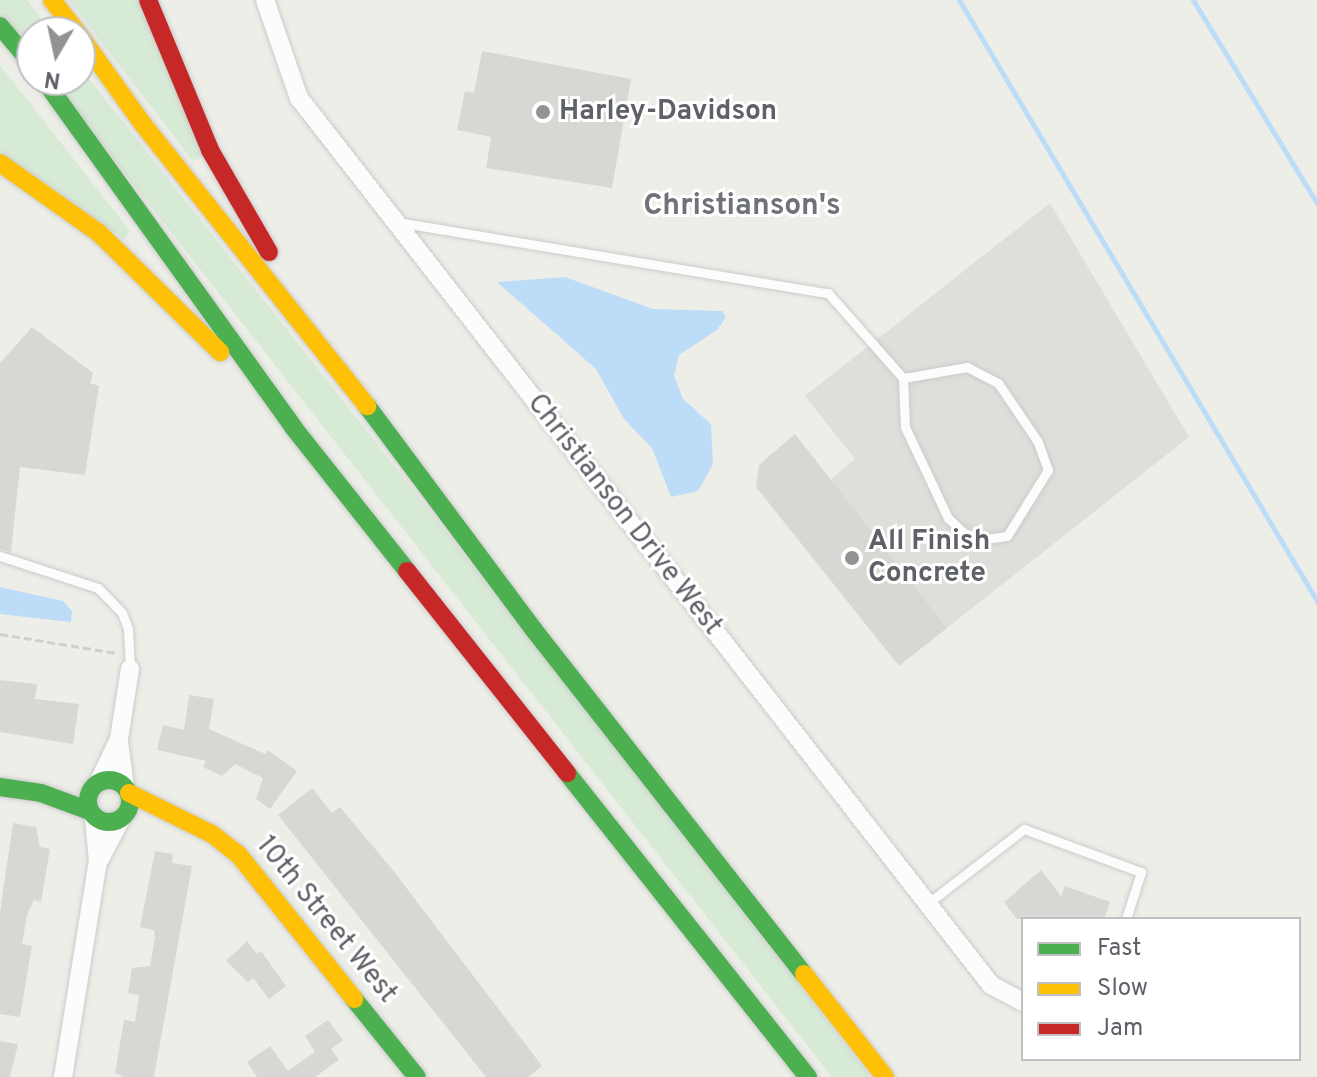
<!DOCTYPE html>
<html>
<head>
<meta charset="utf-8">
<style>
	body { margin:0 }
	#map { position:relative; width:1317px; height:1077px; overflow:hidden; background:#eeeee9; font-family:Overpass,sans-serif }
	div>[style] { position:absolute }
	.industrial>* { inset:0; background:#dfdeda }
	.green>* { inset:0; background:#d7ead6 }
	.water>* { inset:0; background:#bddcf8 }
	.stream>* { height:5px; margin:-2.5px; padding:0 2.5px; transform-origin:2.5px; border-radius:2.5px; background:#bddcf8 }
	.building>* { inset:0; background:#d8d7d4 }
	.path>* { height:3px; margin-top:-1.5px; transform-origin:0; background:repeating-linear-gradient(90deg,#ccd0ce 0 8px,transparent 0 12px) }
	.roads { filter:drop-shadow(0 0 2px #cbcbcb) drop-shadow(0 0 2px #cbcbcb) }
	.lane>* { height:9px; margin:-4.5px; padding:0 4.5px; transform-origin:4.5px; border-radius:4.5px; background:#fcfcfc }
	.street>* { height:18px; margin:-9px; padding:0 9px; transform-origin:9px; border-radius:9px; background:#fcfcfc }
	.fast>* { height:18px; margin:-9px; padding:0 9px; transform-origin:9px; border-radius:9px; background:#4caf50 }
	.fast>.ring { margin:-9px; padding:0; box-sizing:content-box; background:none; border:18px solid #4caf50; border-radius:50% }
	.slow>* { height:18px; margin:-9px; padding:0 9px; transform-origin:9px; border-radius:9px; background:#ffc107 }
	.jam>* { height:18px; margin:-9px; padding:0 9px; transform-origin:9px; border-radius:9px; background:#c62828 }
	.dots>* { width:22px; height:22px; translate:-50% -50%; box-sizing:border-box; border:4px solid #fff; border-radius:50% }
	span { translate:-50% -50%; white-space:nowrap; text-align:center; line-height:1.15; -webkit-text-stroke:6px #fff; paint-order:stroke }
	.poi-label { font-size:28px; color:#5e6167; font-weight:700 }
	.left { translate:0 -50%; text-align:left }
	.street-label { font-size:28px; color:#5e6167 }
	.neighbourhood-label { font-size:30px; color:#6f7379; font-weight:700 }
	.legend { position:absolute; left:1021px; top:917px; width:280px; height:144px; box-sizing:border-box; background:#fff; border:2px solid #bfc0c2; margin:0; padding:10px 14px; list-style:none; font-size:24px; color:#5e6167 }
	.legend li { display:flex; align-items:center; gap:16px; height:40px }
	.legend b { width:40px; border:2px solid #bfc0c2 }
	.north { position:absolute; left:16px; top:16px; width:80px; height:80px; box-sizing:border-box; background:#fff; border:2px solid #bfc0c2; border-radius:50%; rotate:189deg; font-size:22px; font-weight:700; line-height:32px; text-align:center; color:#5e6167 }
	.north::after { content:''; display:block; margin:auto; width:28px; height:36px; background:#909294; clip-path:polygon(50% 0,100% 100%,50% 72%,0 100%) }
</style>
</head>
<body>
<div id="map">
	<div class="industrial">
		<i style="clip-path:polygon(1050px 203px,1189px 437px,947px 628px,830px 480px,855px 459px,805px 396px)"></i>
	</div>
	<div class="green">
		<i style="clip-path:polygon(0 0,27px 0,52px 32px,32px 32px,32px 55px,0 15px)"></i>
		<i style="clip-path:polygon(69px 0,138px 0,205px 155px,193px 161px)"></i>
		<i style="clip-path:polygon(0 65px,130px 231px,125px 240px,0 152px)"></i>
		<i style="clip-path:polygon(80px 67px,429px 510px,871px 1077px,832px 1077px,52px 80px,80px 80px)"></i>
	</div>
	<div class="water">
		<i style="clip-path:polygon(565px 277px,653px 309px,722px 311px,726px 317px,717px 330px,679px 355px,674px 376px,683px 399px,711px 424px,713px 464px,698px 491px,671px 497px,652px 448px,624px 419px,596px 369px,497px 282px)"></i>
		<i style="clip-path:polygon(0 587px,63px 601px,72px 611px,71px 622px,0 614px)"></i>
	</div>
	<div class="stream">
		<i style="left:959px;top:0;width:700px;rotate:59.22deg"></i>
		<i style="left:1193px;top:0;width:238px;rotate:58.6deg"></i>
	</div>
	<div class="building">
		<i style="clip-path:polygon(482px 51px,631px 79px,612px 188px,486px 168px,491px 137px,457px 130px,465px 91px,474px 93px)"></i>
		<i style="clip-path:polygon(32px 327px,93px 373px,90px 383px,99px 386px,85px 475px,20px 467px,11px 552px,0 549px,0 363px)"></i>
		<i style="clip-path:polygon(795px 434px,947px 628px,899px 666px,756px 487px,759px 465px)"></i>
		<i style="clip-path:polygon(0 680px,37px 684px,35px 699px,79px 704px,73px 744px,0 732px)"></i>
		<i style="clip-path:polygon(189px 695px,214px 699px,209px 729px,265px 754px,268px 750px,297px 771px,270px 809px,256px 799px,263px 778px,235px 764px,222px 776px,203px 767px,206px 761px,157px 750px,163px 725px,184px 730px)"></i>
		<i style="clip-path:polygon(312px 788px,332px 813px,340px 807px,392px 869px,542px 1066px,528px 1077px,486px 1077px,278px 815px)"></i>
		<i style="clip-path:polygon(13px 823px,36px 827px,40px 847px,50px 849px,41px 902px,34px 900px,27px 915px,22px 944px,32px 946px,20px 1017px,0 1014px,0 912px)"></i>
		<i style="clip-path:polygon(155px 851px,173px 854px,172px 863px,192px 866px,154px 1077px,124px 1077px,115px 1073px,124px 1020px,135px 1022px,139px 995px,128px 993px,132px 968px,150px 966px,155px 937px,154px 930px,140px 927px)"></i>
		<i style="clip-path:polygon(1041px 870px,1061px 896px,1065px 886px,1110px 902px,1104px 919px,1017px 919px,1004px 902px)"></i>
		<i style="clip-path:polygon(247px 941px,257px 954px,261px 951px,286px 986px,269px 999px,253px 978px,248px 982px,226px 961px)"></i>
		<i style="clip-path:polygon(328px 1020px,343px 1040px,331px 1049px,339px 1060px,315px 1077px,257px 1077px,247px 1062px,270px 1046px,288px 1071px,315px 1052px,305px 1036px)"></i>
		<i style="clip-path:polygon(0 1041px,18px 1044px,10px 1077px,0 1077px)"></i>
	</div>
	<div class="path">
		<i style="left:0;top:634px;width:118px;rotate:9.3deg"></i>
	</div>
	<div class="roads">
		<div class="lane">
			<i style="left:397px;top:222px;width:437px;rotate:9.4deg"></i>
			<i style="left:828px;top:293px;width:113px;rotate:48.6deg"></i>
			<i style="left:903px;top:378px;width:49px;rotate:87.7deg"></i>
			<i style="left:905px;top:427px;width:101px;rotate:64.7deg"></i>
			<i style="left:948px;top:518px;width:22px;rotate:43deg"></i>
			<i style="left:964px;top:533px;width:22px;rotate:16deg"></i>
			<i style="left:985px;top:539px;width:22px;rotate:-8deg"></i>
			<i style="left:1007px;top:536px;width:78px;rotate:-58.2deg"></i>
			<i style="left:1048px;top:470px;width:30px;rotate:-110deg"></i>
			<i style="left:1038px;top:442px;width:71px;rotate:-124.1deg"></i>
			<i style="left:998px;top:383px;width:35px;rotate:-153deg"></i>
			<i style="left:967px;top:367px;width:65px;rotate:170.2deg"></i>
			<i style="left:0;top:556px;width:103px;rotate:18.1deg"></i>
			<i style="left:98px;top:588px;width:35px;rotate:46deg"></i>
			<i style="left:122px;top:613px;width:17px;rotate:69deg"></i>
			<i style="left:128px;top:629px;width:40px;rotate:87.1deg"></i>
			<i style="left:927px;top:904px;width:123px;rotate:-37.7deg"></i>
			<i style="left:1024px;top:829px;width:125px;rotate:20.2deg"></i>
			<i style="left:1141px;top:872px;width:49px;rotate:107.7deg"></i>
		</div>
		<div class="street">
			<i style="left:265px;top:0;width:104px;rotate:70.9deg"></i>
			<i style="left:299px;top:98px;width:1125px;rotate:52.04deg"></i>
			<i style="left:991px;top:985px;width:36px;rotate:28deg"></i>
			<i style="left:119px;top:742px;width:45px;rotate:82.4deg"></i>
			<i style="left:99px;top:781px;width:47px;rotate:-64.5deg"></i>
			<i style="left:119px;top:739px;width:71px;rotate:-81.1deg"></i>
			<i style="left:100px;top:859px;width:45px;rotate:-62.3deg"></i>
			<i style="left:63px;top:1077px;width:218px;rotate:-80.8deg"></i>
			<i style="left:98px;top:862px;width:45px;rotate:-95.1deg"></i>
		</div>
		<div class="fast">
			<i style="left:0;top:26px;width:50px;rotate:49.9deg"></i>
			<i style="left:44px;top:80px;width:427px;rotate:54.3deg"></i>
			<i style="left:293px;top:427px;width:184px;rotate:51.6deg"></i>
			<i style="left:367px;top:406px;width:279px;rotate:53.3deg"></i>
			<i style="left:534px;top:630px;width:437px;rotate:51.9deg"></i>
			<i style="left:567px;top:773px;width:388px;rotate:51.6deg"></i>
			<i class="ring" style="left:88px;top:780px;width:24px;height:24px"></i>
			<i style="left:0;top:787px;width:41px;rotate:8.3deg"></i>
			<i style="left:41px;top:793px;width:52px;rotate:20.2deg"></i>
			<i style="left:354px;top:999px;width:100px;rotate:51.1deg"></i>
		</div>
		<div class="slow">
			<i style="left:52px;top:0;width:41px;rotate:52deg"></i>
			<i style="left:80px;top:36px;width:107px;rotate:54.5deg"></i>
			<i style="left:142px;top:123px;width:362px;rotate:51.5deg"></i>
			<i style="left:0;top:163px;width:121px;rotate:35.3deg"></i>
			<i style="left:99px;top:233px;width:170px;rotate:44.5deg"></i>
			<i style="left:129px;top:793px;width:93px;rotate:26.3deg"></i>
			<i style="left:212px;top:834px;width:33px;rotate:38deg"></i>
			<i style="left:238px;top:854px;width:186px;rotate:51.3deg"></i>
			<i style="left:804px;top:974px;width:131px;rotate:51.8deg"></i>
		</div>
		<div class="jam">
			<i style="left:148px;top:0;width:162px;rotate:67.5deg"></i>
			<i style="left:210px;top:150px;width:118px;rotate:60deg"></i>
			<i style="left:407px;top:571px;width:258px;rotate:51.6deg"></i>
		</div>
	</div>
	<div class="dots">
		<i style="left:543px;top:112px;background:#909294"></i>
		<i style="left:852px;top:558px;background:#909294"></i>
	</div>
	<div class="poi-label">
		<span class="left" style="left:559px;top:112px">Harley-Davidson</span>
		<span class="left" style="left:868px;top:558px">All Finish<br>Concrete</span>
	</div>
	<div class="street-label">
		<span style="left:624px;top:515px;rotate:52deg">Christianson Drive West</span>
		<span style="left:326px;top:920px;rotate:51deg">10th Street West</span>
	</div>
	<div class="neighbourhood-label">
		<span style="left:742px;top:207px">Christianson's</span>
	</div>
	<ul class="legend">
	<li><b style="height:10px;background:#4caf50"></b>Fast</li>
	<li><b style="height:10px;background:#ffc107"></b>Slow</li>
	<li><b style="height:10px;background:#c62828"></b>Jam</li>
	</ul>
	<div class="north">N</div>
</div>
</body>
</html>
